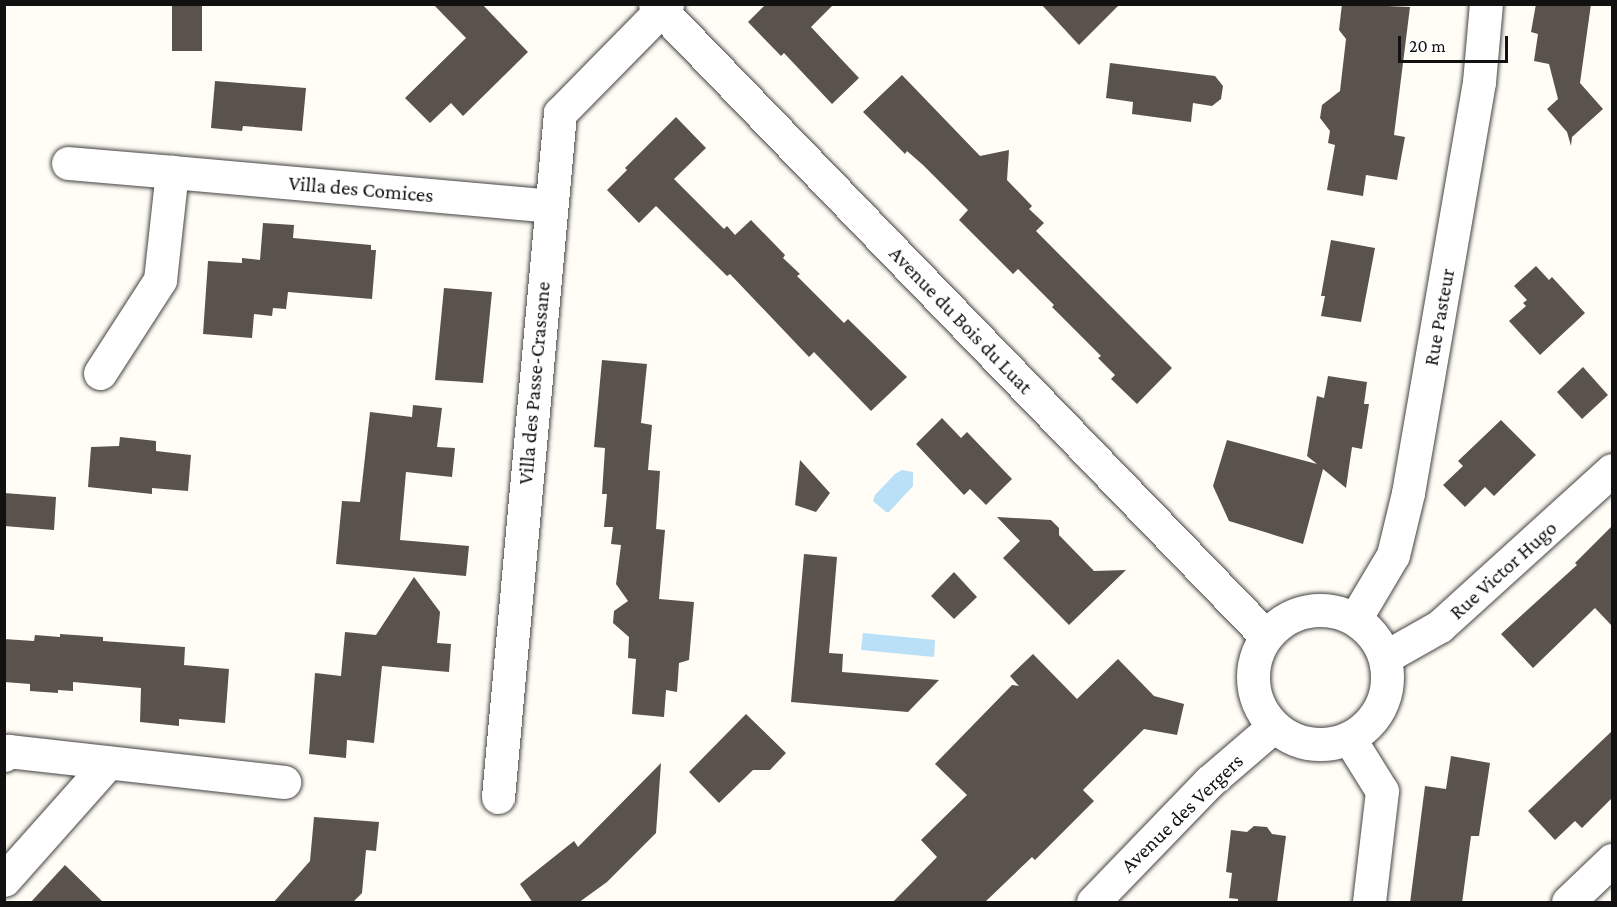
<!DOCTYPE html>
<html>
<head>
<meta charset="utf-8">
<style>
	body { margin:0 }
	#map { position:relative; width:1617px; height:907px; overflow:hidden; background:#fffdf5; font-family:"Crimson Pro",serif }
	div>[style] { position:absolute }
	.water>* { inset:0; background:#b9e0f7 }
	.building>* { inset:0; background:#5a524d }
	.roads { filter:drop-shadow(0 0 2px #444) drop-shadow(0 0 2px #444) }
	.minor>* { height:33px; margin:-16.5px; padding:0 16.5px; transform-origin:16.5px; border-radius:16.5px; background:#fff }
	.minor>.ring { margin:-16.5px; padding:0; box-sizing:content-box; background:none; border:33px solid #fff; border-radius:50% }
	span { translate:-50% -50%; white-space:nowrap; text-align:center; line-height:1.15; -webkit-text-stroke:6px #fff; paint-order:stroke }
	.street-label { font-size:21px; color:#111 }
	.frame { position:absolute; inset:0; border:6px solid #111; pointer-events:none }
	.scale { position:absolute; left:1398px; top:36px; width:110px; height:27px; box-sizing:border-box; border:3px solid #111; border-top:0; padding-left:8px; font-size:18px; line-height:21px; white-space:nowrap; color:#111; -webkit-text-stroke:4px #fff; paint-order:stroke }
</style>
</head>
<body>
<div id="map">
	<div class="water">
		<i style="clip-path:polygon(902px 470px,913px 472px,913px 486px,889px 512px,886px 512px,873px 501px,875px 495px,895px 474px)"></i>
		<i style="clip-path:polygon(863px 633px,935px 640px,934px 657px,861px 650px)"></i>
	</div>
	<div class="building">
		<i style="clip-path:polygon(172px 4px,202px 4px,202px 51px,172px 51px)"></i>
		<i style="clip-path:polygon(433px 4px,482px 4px,528px 52px,463px 116px,451px 103px,430px 123px,405px 98px,466px 38px)"></i>
		<i style="clip-path:polygon(766px 4px,834px 4px,811px 27px,859px 78px,832px 104px,784px 53px,781px 56px,748px 22px)"></i>
		<i style="clip-path:polygon(1041px 4px,1120px 4px,1079px 45px)"></i>
		<i style="clip-path:polygon(1342px 4px,1410px 7px,1394px 135px,1405px 137px,1397px 180px,1366px 175px,1363px 196px,1327px 190px,1335px 145px,1328px 143px,1330px 131px,1320px 118px,1322px 105px,1340px 91px,1346px 39px,1339px 30px)"></i>
		<i style="clip-path:polygon(1536px 4px,1591px 4px,1580px 83px,1603px 109px,1572px 137px,1571px 146px,1567px 132px,1547px 109px,1558px 99px,1549px 64px,1534px 61px,1538px 34px,1531px 32px)"></i>
		<i style="clip-path:polygon(1110px 63px,1215px 76px,1223px 86px,1221px 99px,1212px 106px,1193px 103px,1191px 122px,1132px 114px,1133px 102px,1106px 98px)"></i>
		<i style="clip-path:polygon(902px 75px,980px 156px,1009px 150px,1007px 180px,1032px 206px,1029px 209px,1044px 223px,1036px 231px,1172px 368px,1137px 404px,1111px 379px,1115px 375px,1098px 358px,1101px 356px,1052px 307px,1054px 305px,1018px 269px,1013px 274px,959px 220px,968px 210px,923px 165px,907px 151px,905px 154px,863px 112px)"></i>
		<i style="clip-path:polygon(215px 81px,306px 88px,302px 131px,243px 126px,242px 131px,211px 128px)"></i>
		<i style="clip-path:polygon(676px 117px,706px 148px,674px 179px,724px 229px,727px 226px,735px 235px,751px 220px,785px 255px,783px 258px,800px 274px,797px 276px,844px 323px,848px 319px,907px 377px,871px 411px,814px 352px,809px 357px,730px 274px,727px 276px,656px 206px,639px 223px,607px 190px,627px 170px,625px 168px)"></i>
		<i style="clip-path:polygon(263px 223px,294px 225px,293px 238px,371px 245px,371px 250px,376px 250px,372px 299px,288px 292px,286px 309px,273px 308px,272px 316px,254px 314px,252px 338px,203px 334px,208px 261px,242px 263px,242px 258px,260px 260px)"></i>
		<i style="clip-path:polygon(1331px 240px,1375px 248px,1361px 322px,1321px 316px,1325px 296px,1321px 296px)"></i>
		<i style="clip-path:polygon(1536px 266px,1549px 280px,1552px 277px,1585px 313px,1540px 355px,1509px 321px,1526px 306px,1523px 303px,1527px 300px,1514px 286px)"></i>
		<i style="clip-path:polygon(444px 288px,492px 292px,483px 383px,435px 380px)"></i>
		<i style="clip-path:polygon(602px 360px,647px 364px,641px 423px,652px 425px,648px 470px,660px 471px,656px 529px,665px 530px,659px 599px,694px 602px,689px 660px,679px 663px,677px 692px,666px 690px,664px 717px,632px 714px,636px 659px,628px 658px,629px 637px,613px 623px,614px 611px,628px 601px,616px 584px,621px 545px,611px 544px,613px 527px,604px 527px,607px 494px,602px 494px,605px 448px,594px 447px)"></i>
		<i style="clip-path:polygon(1583px 367px,1608px 395px,1582px 419px,1557px 392px)"></i>
		<i style="clip-path:polygon(1328px 376px,1367px 382px,1364px 404px,1369px 404px,1362px 449px,1352px 447px,1346px 488px,1323px 469px,1303px 544px,1229px 521px,1213px 486px,1227px 440px,1317px 464px,1307px 456px,1317px 396px,1324px 398px)"></i>
		<i style="clip-path:polygon(413px 405px,442px 408px,437px 447px,455px 448px,452px 477px,406px 472px,400px 540px,469px 546px,466px 576px,336px 564px,342px 501px,360px 502px,370px 412px,412px 417px)"></i>
		<i style="clip-path:polygon(942px 418px,961px 438px,967px 432px,1012px 479px,986px 505px,970px 489px,964px 495px,916px 444px)"></i>
		<i style="clip-path:polygon(1501px 420px,1536px 455px,1494px 496px,1485px 487px,1465px 507px,1443px 485px,1463px 466px,1458px 461px)"></i>
		<i style="clip-path:polygon(120px 437px,156px 441px,156px 451px,191px 455px,188px 491px,152px 488px,152px 494px,88px 487px,91px 447px,119px 446px)"></i>
		<i style="clip-path:polygon(800px 460px,830px 493px,816px 512px,795px 505px)"></i>
		<i style="clip-path:polygon(4px 493px,56px 497px,54px 530px,4px 526px)"></i>
		<i style="clip-path:polygon(997px 517px,1051px 520px,1059px 528px,1059px 535px,1094px 571px,1126px 570px,1069px 625px,1003px 558px,1020px 541px)"></i>
		<i style="clip-path:polygon(1612px 526px,1612px 626px,1595px 608px,1533px 668px,1501px 634px,1577px 565px,1575px 563px)"></i>
		<i style="clip-path:polygon(804px 554px,837px 557px,829px 653px,843px 654px,842px 672px,939px 680px,908px 712px,791px 702px)"></i>
		<i style="clip-path:polygon(954px 572px,977px 597px,954px 619px,931px 596px)"></i>
		<i style="clip-path:polygon(414px 577px,440px 612px,437px 643px,451px 644px,449px 672px,382px 666px,374px 743px,347px 740px,346px 758px,309px 754px,315px 673px,341px 676px,345px 632px,376px 635px)"></i>
		<i style="clip-path:polygon(60px 634px,103px 637px,103px 641px,185px 647px,184px 665px,229px 669px,225px 723px,179px 719px,179px 726px,140px 722px,141px 688px,73px 682px,73px 691px,58px 690px,58px 693px,30px 691px,30px 684px,4px 682px,4px 639px,34px 641px,35px 635px,60px 637px)"></i>
		<i style="clip-path:polygon(1033px 654px,1077px 699px,1118px 659px,1154px 696px,1184px 704px,1177px 735px,1144px 729px,1083px 790px,1094px 801px,1035px 860px,1032px 857px,984px 903px,892px 903px,937px 857px,921px 840px,967px 795px,935px 764px,1012px 685px,1019px 686px,1010px 676px)"></i>
		<i style="clip-path:polygon(746px 714px,786px 753px,770px 770px,753px 770px,719px 803px,689px 772px)"></i>
		<i style="clip-path:polygon(1612px 731px,1612px 798px,1582px 828px,1575px 821px,1555px 840px,1528px 811px)"></i>
		<i style="clip-path:polygon(1451px 756px,1490px 763px,1479px 836px,1471px 836px,1462px 903px,1410px 903px,1425px 786px,1446px 789px)"></i>
		<i style="clip-path:polygon(661px 763px,656px 833px,607px 882px,578px 903px,533px 903px,520px 884px,574px 841px,578px 847px)"></i>
		<i style="clip-path:polygon(314px 817px,379px 822px,376px 851px,366px 850px,362px 893px,352px 903px,273px 903px,310px 861px)"></i>
		<i style="clip-path:polygon(1254px 826px,1267px 827px,1272px 834px,1286px 836px,1277px 903px,1238px 903px,1238px 899px,1229px 898px,1232px 873px,1226px 872px,1231px 830px,1247px 832px)"></i>
		<i style="clip-path:polygon(65px 865px,104px 903px,30px 903px)"></i>
	</div>
	<div class="roads">
		<div class="minor">
			<i style="left:655px;top:4px;width:879px;rotate:45.97deg"></i>
			<i style="left:68px;top:163px;width:104px;rotate:4.9deg"></i>
			<i style="left:100px;top:373px;width:111px;rotate:-57.2deg"></i>
			<i style="left:160px;top:280px;width:109px;rotate:-83.7deg"></i>
			<i style="left:172px;top:172px;width:380px;rotate:5.1deg"></i>
			<i class="ring" style="left:1253px;top:610px;width:101px;height:101px"></i>
			<i style="left:1355px;top:619px;width:74px;rotate:-59.3deg"></i>
			<i style="left:1393px;top:555px;width:64px;rotate:-76.4deg"></i>
			<i style="left:1408px;top:493px;width:417px;rotate:-80.2deg"></i>
			<i style="left:1479px;top:82px;width:78px;rotate:-84.9deg"></i>
			<i style="left:1385px;top:657px;width:63px;rotate:-29.4deg"></i>
			<i style="left:1440px;top:626px;width:232px;rotate:-42.2deg"></i>
			<i style="left:1349px;top:738px;width:62px;rotate:58.1deg"></i>
			<i style="left:1382px;top:791px;width:112px;rotate:96.7deg"></i>
			<i style="left:4px;top:755px;width:6px;rotate:-45deg"></i>
			<i style="left:8px;top:751px;width:278px;rotate:6.4deg"></i>
			<i style="left:498px;top:797px;width:687px;rotate:-84.82deg"></i>
			<i style="left:560px;top:113px;width:153px;rotate:-45.5deg"></i>
			<i style="left:4px;top:880px;width:157px;rotate:-48.4deg"></i>
			<i style="left:1093px;top:902px;width:168px;rotate:-46deg"></i>
			<i style="left:1210px;top:781px;width:84px;rotate:-40.7deg"></i>
			<i style="left:1568px;top:902px;width:61px;rotate:-43.7deg"></i>
		</div>
	</div>
	<div class="street-label">
		<span style="left:361px;top:189px;rotate:5deg">Villa des Comices</span>
		<span style="left:1439px;top:317px;rotate:-80deg">Rue Pasteur</span>
		<span style="left:961px;top:320px;rotate:46deg">Avenue du Bois du Luat</span>
		<span style="left:534px;top:383px;rotate:-85deg">Villa des Passe-Crassane</span>
		<span style="left:1503px;top:570px;rotate:-42deg">Rue Victor Hugo</span>
		<span style="left:1182px;top:813px;rotate:-44deg">Avenue des Vergers</span>
	</div>
	<div class="frame"></div>
	<div class="scale">20 m</div>
</div>
</body>
</html>
